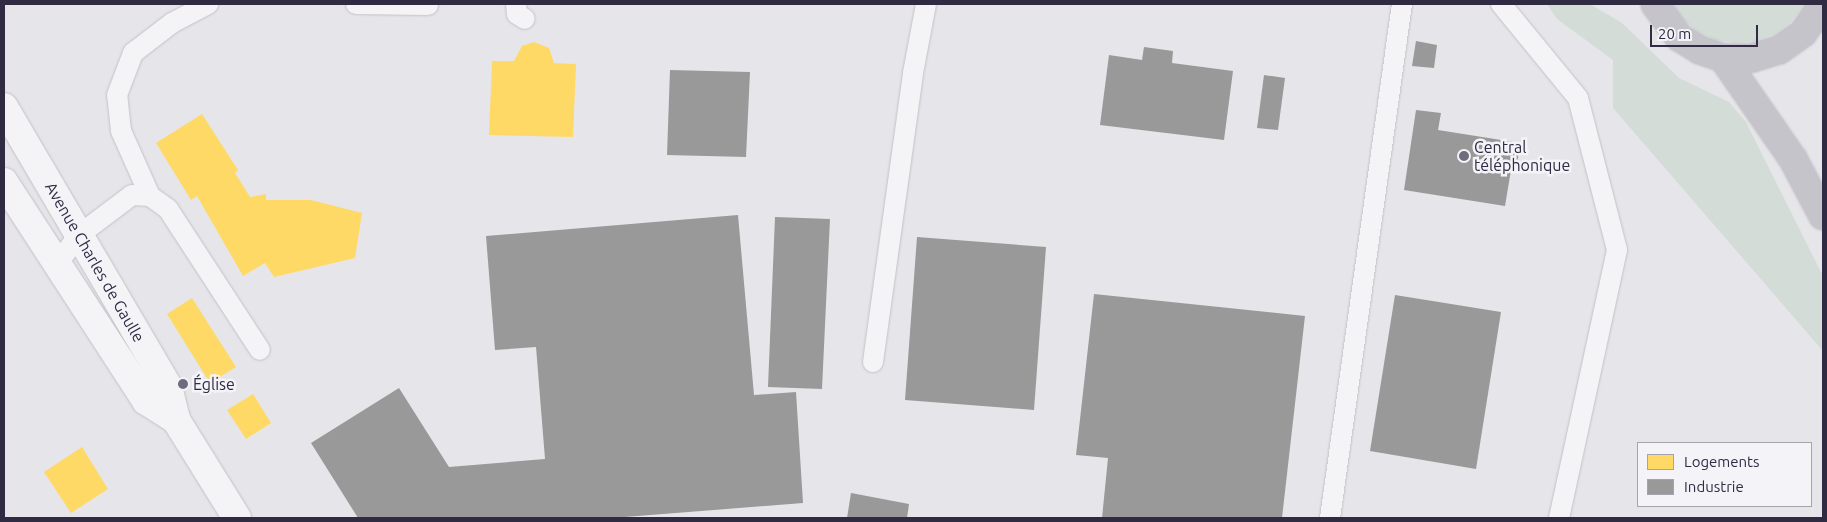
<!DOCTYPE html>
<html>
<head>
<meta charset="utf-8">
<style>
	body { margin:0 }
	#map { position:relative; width:1827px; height:522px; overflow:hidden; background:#e6e5e9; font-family:Ubuntu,sans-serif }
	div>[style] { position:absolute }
	.green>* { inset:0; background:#d4dcd8 }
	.homes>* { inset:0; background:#ffd966 }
	.industry>* { inset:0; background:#999 }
	.roads { filter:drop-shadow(0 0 1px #c3c2c7) drop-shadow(0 0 1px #c3c2c7) }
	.service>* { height:20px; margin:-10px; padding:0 10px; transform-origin:10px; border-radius:10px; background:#f4f4f6 }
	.tertiary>* { height:28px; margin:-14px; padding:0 14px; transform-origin:14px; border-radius:14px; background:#f4f4f6 }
	.secondary>* { height:28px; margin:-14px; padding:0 14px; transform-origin:14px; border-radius:14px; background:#c5c4cb }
	.dots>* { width:14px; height:14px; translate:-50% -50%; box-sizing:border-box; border:2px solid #f4f3f8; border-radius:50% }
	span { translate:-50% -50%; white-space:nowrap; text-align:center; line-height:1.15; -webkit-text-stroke:5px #f4f3f8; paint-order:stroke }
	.poi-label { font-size:16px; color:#302b43 }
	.left { translate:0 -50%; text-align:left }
	.street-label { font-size:16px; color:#302b43 }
	.frame { position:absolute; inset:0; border:5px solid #302b43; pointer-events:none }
	.legend { position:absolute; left:1637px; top:442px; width:175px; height:65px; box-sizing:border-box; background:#f4f3f8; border:1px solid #a6a3b0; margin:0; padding:6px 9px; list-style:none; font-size:15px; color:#302b43 }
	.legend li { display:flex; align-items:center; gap:10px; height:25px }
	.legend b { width:25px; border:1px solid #a6a3b0 }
	.scale { position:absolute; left:1650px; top:25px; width:108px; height:22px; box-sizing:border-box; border:2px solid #302b43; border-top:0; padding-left:6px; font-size:15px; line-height:18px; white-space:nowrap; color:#302b43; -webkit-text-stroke:4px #f4f3f8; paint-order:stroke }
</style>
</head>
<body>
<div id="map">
	<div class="green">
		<i style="clip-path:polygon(1547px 4px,1590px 4px,1622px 23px,1679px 78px,1729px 102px,1746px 122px,1823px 276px,1823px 351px,1613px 108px,1613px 60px,1557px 19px)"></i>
		<i style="clip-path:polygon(1672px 4px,1805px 4px,1791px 22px,1775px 34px,1756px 41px,1736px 43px,1716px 40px,1698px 32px,1683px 19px)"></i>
	</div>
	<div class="homes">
		<i style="clip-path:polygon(534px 42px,549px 48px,554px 63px,576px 64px,573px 137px,489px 135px,492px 61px,514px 61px,522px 46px)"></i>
		<i style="clip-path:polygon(202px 114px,238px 170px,235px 173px,250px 197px,266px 194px,266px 200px,311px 200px,362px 213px,355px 258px,274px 277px,265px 263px,243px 276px,197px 196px,191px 200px,156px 143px)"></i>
		<i style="clip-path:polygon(192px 298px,236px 367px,210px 383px,167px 314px)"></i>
		<i style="clip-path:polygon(253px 394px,271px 423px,246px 439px,227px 410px)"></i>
		<i style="clip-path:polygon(82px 447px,108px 489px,71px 513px,44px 472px)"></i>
	</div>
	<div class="industry">
		<i style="clip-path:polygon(1416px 41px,1437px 45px,1434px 68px,1412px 66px)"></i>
		<i style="clip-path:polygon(1144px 47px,1173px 51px,1172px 63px,1233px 71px,1224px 140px,1100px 125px,1109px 55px,1142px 60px)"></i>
		<i style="clip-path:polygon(670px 70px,750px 72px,746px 157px,667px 155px)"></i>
		<i style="clip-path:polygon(1264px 75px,1285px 78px,1278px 130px,1257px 128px)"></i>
		<i style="clip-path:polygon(1416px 110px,1441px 113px,1438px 130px,1520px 143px,1516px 171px,1511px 170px,1505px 206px,1404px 190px)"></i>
		<i style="clip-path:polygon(738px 215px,754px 395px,796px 392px,803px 503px,612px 518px,358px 518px,311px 443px,399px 388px,449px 467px,545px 459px,536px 347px,495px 350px,486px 236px)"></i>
		<i style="clip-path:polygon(775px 217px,830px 219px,822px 389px,768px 387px)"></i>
		<i style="clip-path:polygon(917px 237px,1046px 247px,1034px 410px,905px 400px)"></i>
		<i style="clip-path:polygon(1094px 294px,1305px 316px,1282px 518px,1102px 518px,1108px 458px,1076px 455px)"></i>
		<i style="clip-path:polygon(1395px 295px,1501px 312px,1476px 469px,1370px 451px)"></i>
		<i style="clip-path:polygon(851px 493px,909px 504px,907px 518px,847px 518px)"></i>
	</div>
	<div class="roads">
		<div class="service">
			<i style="left:356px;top:4px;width:72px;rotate:0.8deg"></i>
			<i style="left:516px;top:4px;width:10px;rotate:84deg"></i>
			<i style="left:517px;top:14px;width:9px;rotate:32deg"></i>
			<i style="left:1501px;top:4px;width:122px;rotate:50.7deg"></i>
			<i style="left:1578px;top:98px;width:157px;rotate:75.6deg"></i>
			<i style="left:1617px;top:250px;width:274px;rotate:102.2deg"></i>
			<i style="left:150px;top:196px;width:71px;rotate:-114deg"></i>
			<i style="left:121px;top:131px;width:36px;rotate:-96deg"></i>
			<i style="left:117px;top:95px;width:45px;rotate:-69.1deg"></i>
			<i style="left:133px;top:53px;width:49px;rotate:-37.6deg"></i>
			<i style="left:172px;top:23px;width:41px;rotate:-27.8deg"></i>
			<i style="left:57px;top:264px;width:36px;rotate:-53deg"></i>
			<i style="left:79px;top:235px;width:66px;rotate:-37deg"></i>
			<i style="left:132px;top:195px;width:18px;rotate:3deg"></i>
			<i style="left:150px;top:196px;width:22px;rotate:36deg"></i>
			<i style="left:168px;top:209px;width:168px;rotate:56.9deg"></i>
			<i style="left:873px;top:362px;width:292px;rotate:-82.1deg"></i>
			<i style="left:913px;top:73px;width:70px;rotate:-79.3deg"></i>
			<i style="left:1330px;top:518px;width:519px;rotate:-82.03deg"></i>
		</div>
		<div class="tertiary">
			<i style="left:4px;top:107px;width:324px;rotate:59.6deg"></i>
			<i style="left:168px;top:387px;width:34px;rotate:76deg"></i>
			<i style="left:176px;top:420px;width:115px;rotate:58.1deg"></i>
			<i style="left:4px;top:182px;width:261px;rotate:57deg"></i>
			<i style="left:146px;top:401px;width:36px;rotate:32deg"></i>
		</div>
		<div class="secondary">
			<i style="left:1655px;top:4px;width:41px;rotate:54deg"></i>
			<i style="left:1679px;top:37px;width:25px;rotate:32deg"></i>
			<i style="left:1700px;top:50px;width:24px;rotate:19deg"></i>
			<i style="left:1723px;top:58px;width:29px"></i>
			<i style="left:1752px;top:58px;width:28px;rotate:-17deg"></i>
			<i style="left:1779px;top:50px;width:29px;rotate:-35deg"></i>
			<i style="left:1803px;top:33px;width:35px;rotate:-55deg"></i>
			<i style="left:1723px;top:58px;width:123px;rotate:55.3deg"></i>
			<i style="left:1793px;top:159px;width:64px;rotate:62.2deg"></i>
		</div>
	</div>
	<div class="dots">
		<i style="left:1464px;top:156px;background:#706c7d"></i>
		<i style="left:183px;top:384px;background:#706c7d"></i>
	</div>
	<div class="poi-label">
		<span class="left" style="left:1474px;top:156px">Central<br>téléphonique</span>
		<span class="left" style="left:193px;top:384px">Église</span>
	</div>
	<div class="street-label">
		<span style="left:95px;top:262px;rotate:60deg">Avenue Charles de Gaulle</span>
	</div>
	<div class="frame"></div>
	<ul class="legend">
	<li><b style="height:14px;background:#ffd966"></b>Logements</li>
	<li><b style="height:14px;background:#999"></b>Industrie</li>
	</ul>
	<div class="scale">20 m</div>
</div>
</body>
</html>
